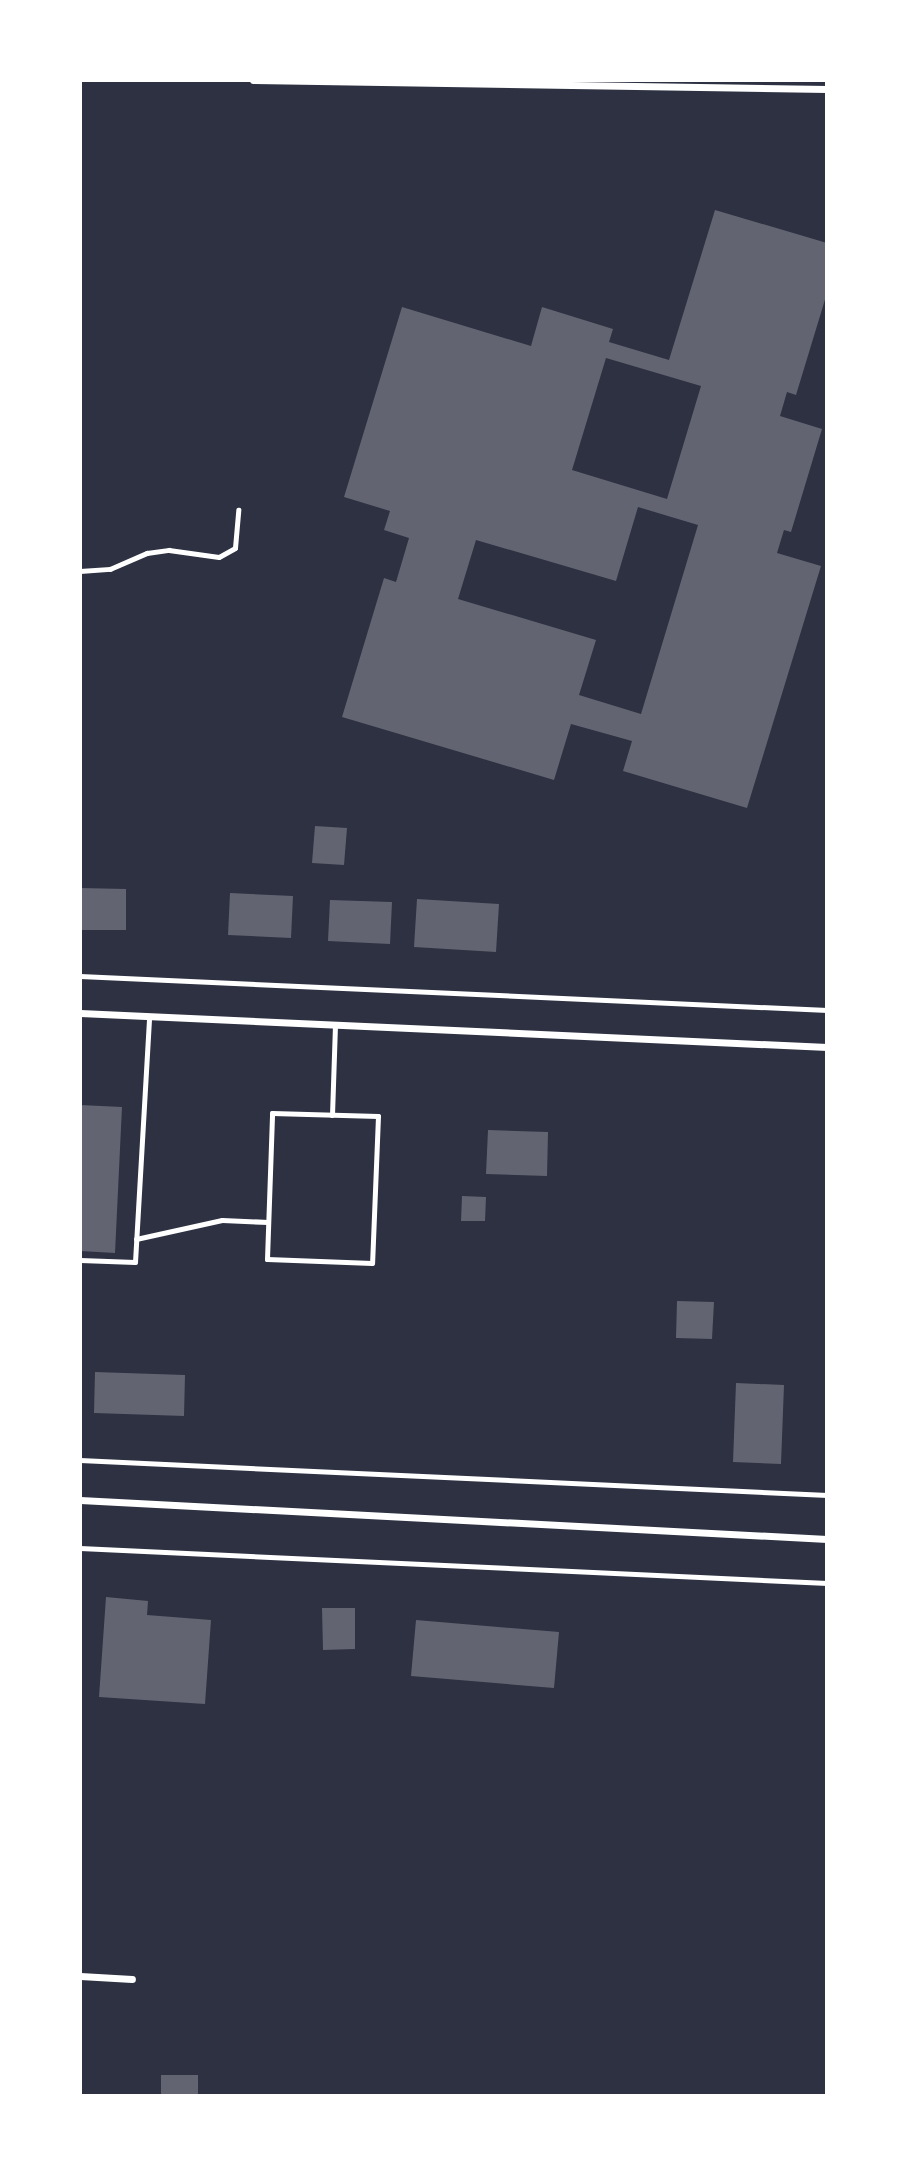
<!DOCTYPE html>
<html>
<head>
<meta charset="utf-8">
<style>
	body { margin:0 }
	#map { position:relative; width:907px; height:2176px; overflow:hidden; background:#2d3142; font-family:Jost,sans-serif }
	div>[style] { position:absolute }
	.building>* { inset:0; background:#626471 }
	.path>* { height:4.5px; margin:-2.25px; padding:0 2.25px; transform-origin:2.25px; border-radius:2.25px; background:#fff }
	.service>* { height:5px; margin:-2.5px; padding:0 2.5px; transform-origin:2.5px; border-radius:2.5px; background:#fff }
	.minor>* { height:7px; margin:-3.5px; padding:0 3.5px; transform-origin:3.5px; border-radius:3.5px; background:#fff }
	span { translate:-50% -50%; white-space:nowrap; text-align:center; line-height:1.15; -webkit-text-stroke:5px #fff; paint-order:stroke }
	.frame { position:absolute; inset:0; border:82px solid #fff; pointer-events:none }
</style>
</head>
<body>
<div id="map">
	<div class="building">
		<i style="clip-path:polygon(evenodd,715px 210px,827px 243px,827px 293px,796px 395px,787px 392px,780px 416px,822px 429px,791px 532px,784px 530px,777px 553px,821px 566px,747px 808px,623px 771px,632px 741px,571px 724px,554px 780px,342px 717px,384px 578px,396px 582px,409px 538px,384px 530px,390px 511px,344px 497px,402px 307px,531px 346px,542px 307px,613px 329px,609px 342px,669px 360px,715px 210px,606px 358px,701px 386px,667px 499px,572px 470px,606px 358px,715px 210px,638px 507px,698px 525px,641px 714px,579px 695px,596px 640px,458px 599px,476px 540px,616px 581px,638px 507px)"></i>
		<i style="clip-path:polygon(315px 826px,347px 828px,344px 865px,312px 863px)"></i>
		<i style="clip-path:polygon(80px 888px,126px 889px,126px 930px,80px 930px)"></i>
		<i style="clip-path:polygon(230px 893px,293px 896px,291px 938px,228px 935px)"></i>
		<i style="clip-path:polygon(417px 899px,499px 904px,496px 952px,414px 947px)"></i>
		<i style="clip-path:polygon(330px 900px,392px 902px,390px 944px,328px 941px)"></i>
		<i style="clip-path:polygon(80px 1105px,122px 1107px,115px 1253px,80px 1251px)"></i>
		<i style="clip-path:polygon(488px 1130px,548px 1132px,547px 1176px,486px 1174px)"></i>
		<i style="clip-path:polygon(462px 1196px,486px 1197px,485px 1221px,461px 1221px)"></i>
		<i style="clip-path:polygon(677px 1301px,714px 1302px,712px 1339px,676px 1338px)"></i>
		<i style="clip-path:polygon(95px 1372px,185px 1375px,184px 1416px,94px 1413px)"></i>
		<i style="clip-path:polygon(736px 1383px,784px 1385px,781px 1464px,733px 1462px)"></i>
		<i style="clip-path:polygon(106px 1597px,148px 1601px,147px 1615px,211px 1620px,205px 1704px,99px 1697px)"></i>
		<i style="clip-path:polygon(322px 1608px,355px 1608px,355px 1649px,323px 1650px)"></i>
		<i style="clip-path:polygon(416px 1620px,559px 1632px,554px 1688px,411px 1676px)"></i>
		<i style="clip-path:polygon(161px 2075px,198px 2075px,198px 2096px,161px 2096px)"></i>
	</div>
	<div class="path">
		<i style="left:80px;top:571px;width:30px;rotate:-4deg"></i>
		<i style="left:110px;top:569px;width:40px;rotate:-23.4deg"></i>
		<i style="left:147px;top:553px;width:22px;rotate:-8deg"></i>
		<i style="left:169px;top:550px;width:50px;rotate:8deg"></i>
		<i style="left:219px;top:557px;width:18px;rotate:-29deg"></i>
		<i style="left:235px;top:548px;width:38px;rotate:-85deg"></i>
		<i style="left:80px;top:976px;width:748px;rotate:2.61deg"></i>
		<i style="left:80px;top:1460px;width:748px;rotate:2.68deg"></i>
		<i style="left:80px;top:1548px;width:748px;rotate:2.68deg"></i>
	</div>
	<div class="service">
		<i style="left:272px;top:1113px;width:106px;rotate:1.6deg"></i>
		<i style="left:378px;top:1116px;width:147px;rotate:92.3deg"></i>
		<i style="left:372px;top:1263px;width:105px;rotate:-177.8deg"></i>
		<i style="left:267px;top:1259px;width:146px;rotate:-88deg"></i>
		<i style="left:332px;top:1115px;width:90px;rotate:-88.1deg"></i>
		<i style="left:136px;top:1239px;width:88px;rotate:-12.5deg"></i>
		<i style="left:222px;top:1220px;width:46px;rotate:2.5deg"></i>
		<i style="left:80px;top:1260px;width:55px;rotate:2.1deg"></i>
		<i style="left:135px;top:1262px;width:246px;rotate:-86.7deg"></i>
	</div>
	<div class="minor">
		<i style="left:253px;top:80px;width:574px;rotate:0.9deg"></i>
		<i style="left:80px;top:1013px;width:748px;rotate:2.61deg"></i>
		<i style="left:80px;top:1500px;width:748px;rotate:2.99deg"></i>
		<i style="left:80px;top:1976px;width:52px;rotate:3.3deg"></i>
	</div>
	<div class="frame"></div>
</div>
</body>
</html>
